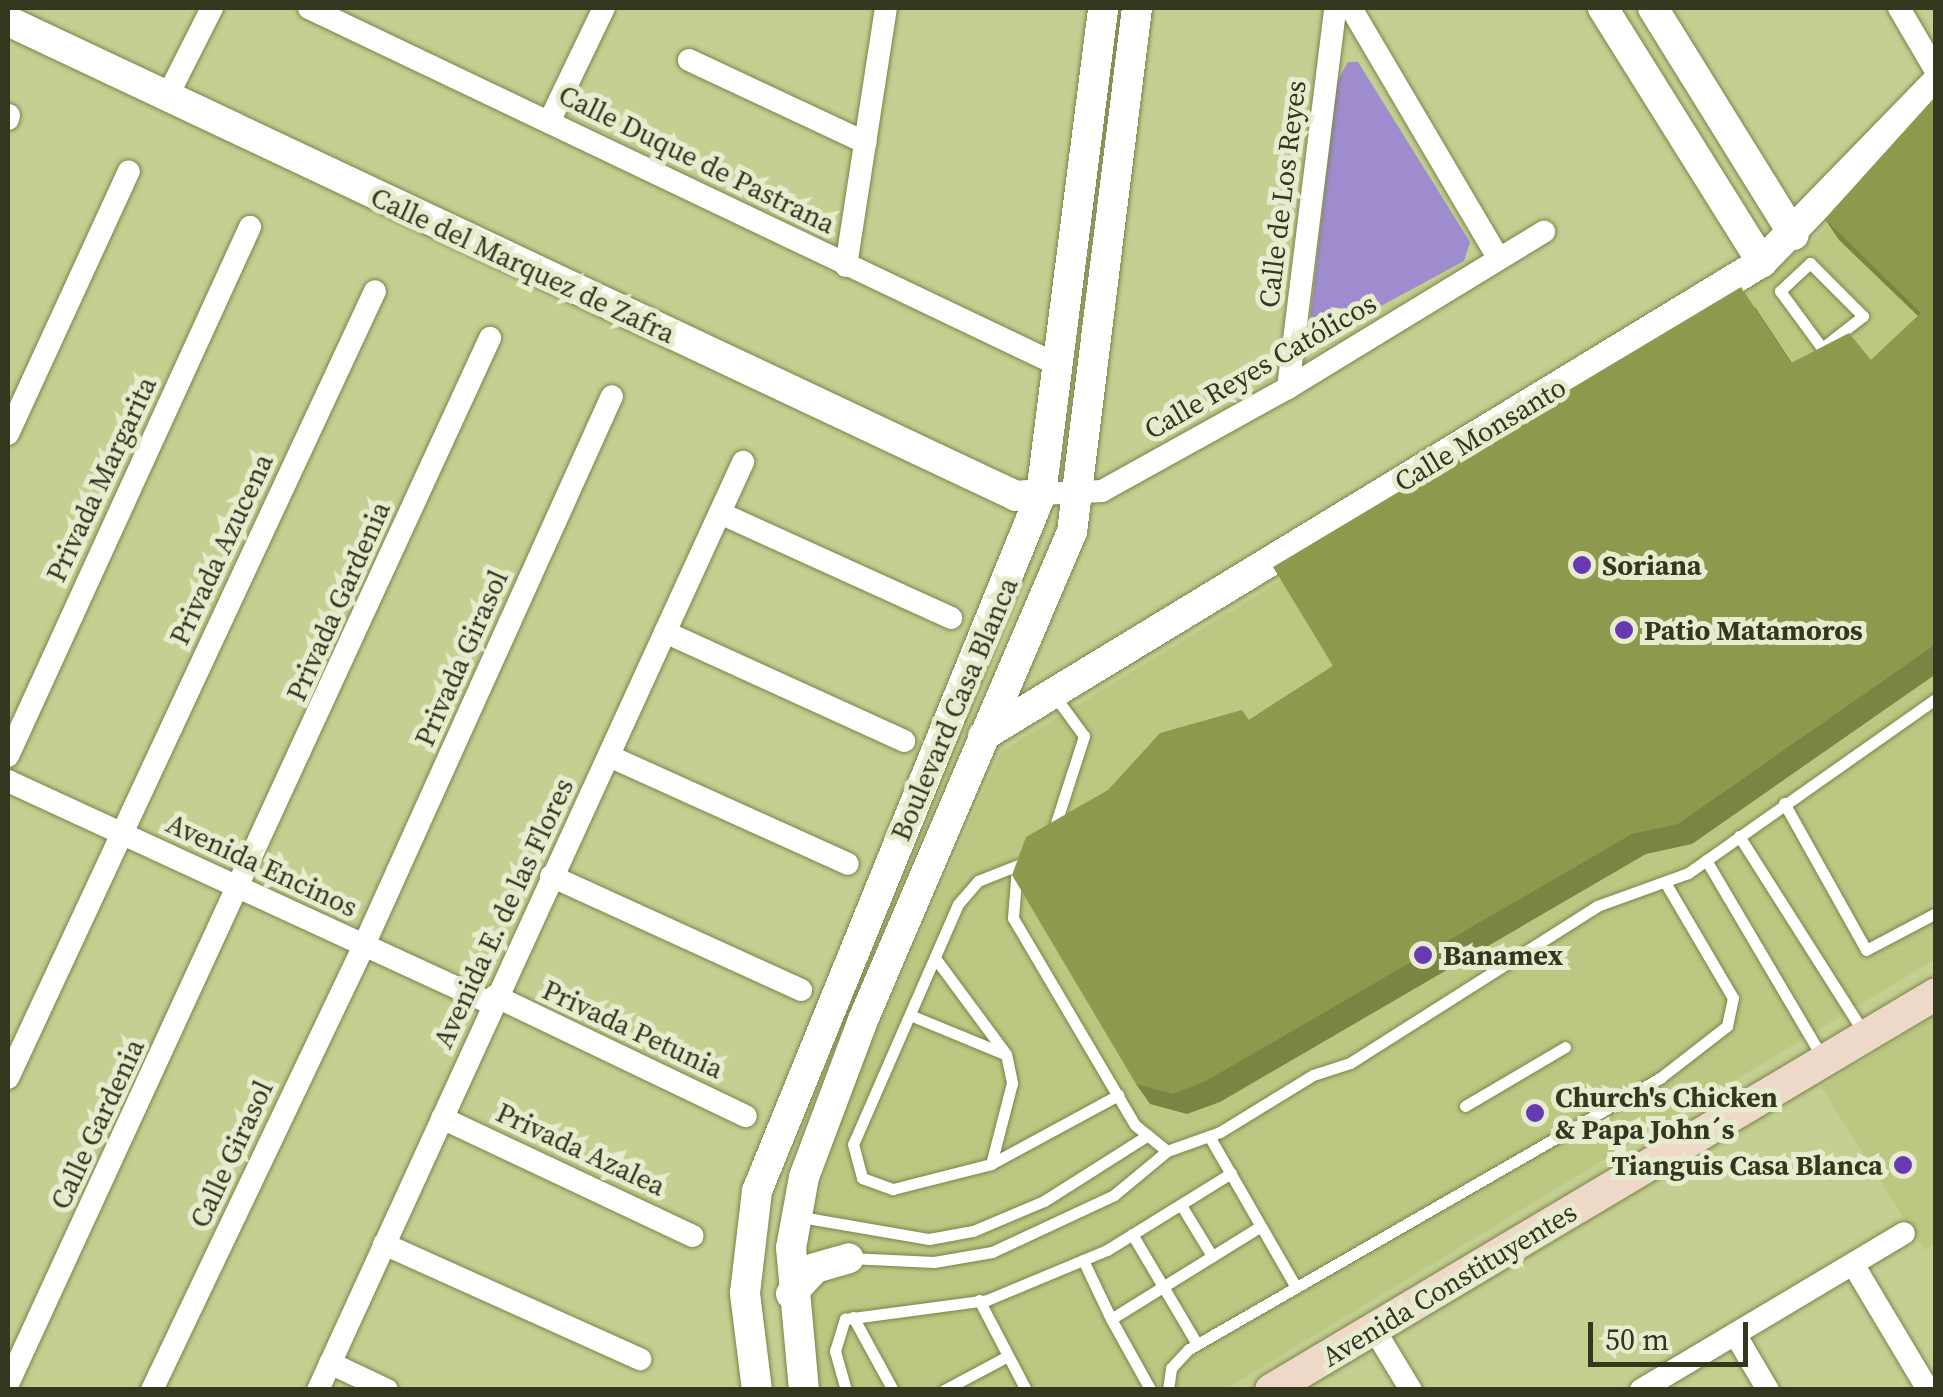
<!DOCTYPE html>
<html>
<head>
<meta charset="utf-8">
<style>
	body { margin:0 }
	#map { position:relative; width:1943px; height:1397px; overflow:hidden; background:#c4cf91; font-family:"Source Serif 4",serif }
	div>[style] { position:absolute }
	.built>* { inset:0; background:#bcc882 }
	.green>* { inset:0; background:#9e8cce }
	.roads { filter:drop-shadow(0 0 2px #7a8348) drop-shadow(0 0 2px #7a8348) }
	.service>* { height:11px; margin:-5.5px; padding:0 5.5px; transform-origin:5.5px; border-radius:5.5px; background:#fff }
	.minor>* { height:22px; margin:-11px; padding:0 11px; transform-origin:11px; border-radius:11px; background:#fff }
	.tertiary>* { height:30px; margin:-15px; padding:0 15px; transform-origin:15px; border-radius:15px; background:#fff }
	.secondary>* { height:32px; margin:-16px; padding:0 16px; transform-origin:16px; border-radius:16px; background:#eed8c7 }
	.wall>* { inset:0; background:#7a8443 }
	.building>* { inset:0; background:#8e994e }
	.dots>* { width:28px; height:28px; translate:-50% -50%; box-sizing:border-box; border:5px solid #e6eccd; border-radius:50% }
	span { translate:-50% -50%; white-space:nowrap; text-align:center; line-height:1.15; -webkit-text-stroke:10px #e6eccd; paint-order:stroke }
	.street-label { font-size:28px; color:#33371e }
	.poi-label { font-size:28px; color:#33371e; font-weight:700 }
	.left { translate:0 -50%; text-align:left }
	.right { translate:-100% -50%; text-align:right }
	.frame { position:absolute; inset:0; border:10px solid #33371e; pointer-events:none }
	.scale { position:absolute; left:1588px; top:1322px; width:160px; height:45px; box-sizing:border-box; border:5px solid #33371e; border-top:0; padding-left:12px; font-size:30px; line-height:35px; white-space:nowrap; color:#33371e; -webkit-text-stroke:8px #e6eccd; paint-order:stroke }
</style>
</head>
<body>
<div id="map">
	<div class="built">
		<i style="clip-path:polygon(1935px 114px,1935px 959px,1226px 1389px,821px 1389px,806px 1332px,801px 1255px,847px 1099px,1001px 752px,1630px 367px,1814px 240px)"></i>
		<i style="clip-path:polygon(1935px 1016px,1935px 1244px,1924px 1250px,1821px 1087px)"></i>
	</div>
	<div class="green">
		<i style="clip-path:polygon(1348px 62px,1358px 62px,1470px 242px,1464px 261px,1320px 339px,1309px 329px,1337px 82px)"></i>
	</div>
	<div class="roads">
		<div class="service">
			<i style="left:1810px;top:263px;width:75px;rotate:45deg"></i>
			<i style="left:1863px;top:316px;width:52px;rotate:142deg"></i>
			<i style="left:1822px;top:348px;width:71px;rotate:-126.4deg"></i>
			<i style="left:1780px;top:291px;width:41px;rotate:-43deg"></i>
			<i style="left:1784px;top:803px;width:168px;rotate:60.8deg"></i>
			<i style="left:1866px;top:950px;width:79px;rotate:-27.9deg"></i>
			<i style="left:1054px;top:829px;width:98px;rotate:-72.1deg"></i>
			<i style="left:1084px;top:736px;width:51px;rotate:-126.2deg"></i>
			<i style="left:1739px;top:836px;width:233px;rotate:57.6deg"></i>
			<i style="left:1706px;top:860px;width:231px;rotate:59.5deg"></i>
			<i style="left:1018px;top:865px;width:43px;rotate:158.2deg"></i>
			<i style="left:978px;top:881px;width:30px;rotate:131deg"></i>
			<i style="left:958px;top:904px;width:262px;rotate:113.6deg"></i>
			<i style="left:853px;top:1144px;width:35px;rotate:75deg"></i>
			<i style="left:862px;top:1178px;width:33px;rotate:20deg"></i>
			<i style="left:893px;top:1189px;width:101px;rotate:-14.3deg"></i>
			<i style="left:991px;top:1164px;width:145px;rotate:-28.5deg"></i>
			<i style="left:1017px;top:867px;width:51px;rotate:94.5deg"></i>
			<i style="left:1013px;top:918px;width:240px;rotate:59.5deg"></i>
			<i style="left:1135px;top:1125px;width:41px;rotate:39.1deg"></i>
			<i style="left:1167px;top:1151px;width:56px;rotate:-19.7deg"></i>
			<i style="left:1220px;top:1132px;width:109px;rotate:-31.5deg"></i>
			<i style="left:1313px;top:1075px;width:39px;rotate:-18deg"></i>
			<i style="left:1350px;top:1063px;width:293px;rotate:-32.4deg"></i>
			<i style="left:1597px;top:906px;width:97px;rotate:-19.9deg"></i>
			<i style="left:1688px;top:873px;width:303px;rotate:-35.1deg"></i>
			<i style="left:935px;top:958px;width:119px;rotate:53.5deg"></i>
			<i style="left:1006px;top:1054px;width:30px;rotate:78deg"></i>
			<i style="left:1012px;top:1083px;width:84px;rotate:104.5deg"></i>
			<i style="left:910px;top:1015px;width:100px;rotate:22.4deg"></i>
			<i style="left:1465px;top:1106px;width:116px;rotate:-30.5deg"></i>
			<i style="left:1209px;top:1136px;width:174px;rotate:60.1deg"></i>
			<i style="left:1181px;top:1205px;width:60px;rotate:58.7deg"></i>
			<i style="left:801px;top:1217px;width:130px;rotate:9.8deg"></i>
			<i style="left:929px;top:1239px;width:45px;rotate:-10.3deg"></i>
			<i style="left:973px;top:1231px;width:77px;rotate:-22.9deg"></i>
			<i style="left:1044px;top:1201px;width:123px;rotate:-32.4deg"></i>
			<i style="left:1132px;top:1234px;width:128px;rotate:59.4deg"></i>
			<i style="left:849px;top:1258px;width:85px;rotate:2.7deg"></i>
			<i style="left:934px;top:1262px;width:59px;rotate:-9.8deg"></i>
			<i style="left:992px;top:1252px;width:135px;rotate:-25deg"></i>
			<i style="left:1114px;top:1195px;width:69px;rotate:-39.7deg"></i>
			<i style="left:1083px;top:1260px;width:65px;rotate:64.6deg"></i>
			<i style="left:979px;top:1300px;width:102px;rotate:62.4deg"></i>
			<i style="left:853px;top:1317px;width:83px;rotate:61.3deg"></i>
			<i style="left:1150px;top:1389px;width:80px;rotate:-119.1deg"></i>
			<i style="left:1111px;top:1319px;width:176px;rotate:-31.8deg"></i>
			<i style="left:846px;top:1390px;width:41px;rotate:-105.8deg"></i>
			<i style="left:835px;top:1351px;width:34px;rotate:-73deg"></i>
			<i style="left:845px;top:1319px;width:143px;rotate:-7.6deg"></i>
			<i style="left:987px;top:1300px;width:130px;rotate:-22.6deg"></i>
			<i style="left:1107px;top:1250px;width:146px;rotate:-31.8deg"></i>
			<i style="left:944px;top:1390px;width:72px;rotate:-28deg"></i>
			<i style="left:1168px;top:1390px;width:22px;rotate:-82deg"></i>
			<i style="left:1171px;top:1368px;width:26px;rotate:-47deg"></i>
			<i style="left:1189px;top:1349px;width:543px;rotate:-29.91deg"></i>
			<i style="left:1660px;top:1078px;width:85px;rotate:-37.8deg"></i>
			<i style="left:1727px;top:1026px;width:29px;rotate:-78deg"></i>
			<i style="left:1733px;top:998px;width:134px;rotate:-120.4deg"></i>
		</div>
		<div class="minor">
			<i style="left:309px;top:8px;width:830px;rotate:25.48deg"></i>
			<i style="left:1351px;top:8px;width:290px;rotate:59.5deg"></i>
			<i style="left:1899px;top:8px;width:73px;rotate:59.6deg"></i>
			<i style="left:689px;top:60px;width:195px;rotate:25.1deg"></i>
			<i style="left:167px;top:97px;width:100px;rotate:-63.2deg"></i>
			<i style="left:8px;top:119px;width:4px;rotate:-76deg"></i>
			<i style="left:550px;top:120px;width:124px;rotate:-64.3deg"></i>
			<i style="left:846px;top:266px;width:261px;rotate:-81.2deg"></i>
			<i style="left:1288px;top:388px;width:383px;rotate:-82.9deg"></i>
			<i style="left:8px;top:434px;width:289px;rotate:-65.3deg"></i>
			<i style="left:1041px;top:494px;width:61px;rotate:-2.8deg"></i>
			<i style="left:1102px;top:491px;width:213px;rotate:-29deg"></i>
			<i style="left:1288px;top:388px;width:300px;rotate:-31.4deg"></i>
			<i style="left:720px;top:513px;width:254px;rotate:24.4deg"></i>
			<i style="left:665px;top:632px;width:263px;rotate:24.5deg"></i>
			<i style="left:8px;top:756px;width:582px;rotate:-65.42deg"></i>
			<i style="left:609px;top:756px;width:262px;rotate:24.3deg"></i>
			<i style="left:8px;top:781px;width:533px;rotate:24.74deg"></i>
			<i style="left:551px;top:876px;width:275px;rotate:24.5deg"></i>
			<i style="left:495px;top:996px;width:278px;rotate:25.6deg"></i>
			<i style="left:8px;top:1078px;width:868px;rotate:-65deg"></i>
			<i style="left:442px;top:1118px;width:277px;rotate:25.2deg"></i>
			<i style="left:384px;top:1244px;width:281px;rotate:24.2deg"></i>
			<i style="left:1853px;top:1264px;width:147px;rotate:59.2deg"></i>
			<i style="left:1374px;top:1329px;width:71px;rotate:58.8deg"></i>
			<i style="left:1735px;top:1334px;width:65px;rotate:59.5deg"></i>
			<i style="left:330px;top:1363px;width:63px;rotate:25.3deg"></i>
			<i style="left:8px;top:1384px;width:1152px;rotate:-65.26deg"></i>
			<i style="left:152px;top:1390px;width:493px;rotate:-64.5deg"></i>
			<i style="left:364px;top:945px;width:602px;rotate:-65.69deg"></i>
			<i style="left:318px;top:1390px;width:1021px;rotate:-65.39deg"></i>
			<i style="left:1641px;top:1390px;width:306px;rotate:-30.8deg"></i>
		</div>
		<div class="tertiary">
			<i style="left:1603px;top:8px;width:300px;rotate:58deg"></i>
			<i style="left:1653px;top:8px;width:267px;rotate:58.2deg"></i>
			<i style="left:8px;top:21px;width:1114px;rotate:25.23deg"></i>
			<i style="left:1016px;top:496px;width:25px;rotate:-5deg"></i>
			<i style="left:983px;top:736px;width:912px;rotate:-31.32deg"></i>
			<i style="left:1762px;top:262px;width:250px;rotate:-45.8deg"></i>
			<i style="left:791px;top:1294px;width:35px;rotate:-47deg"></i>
			<i style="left:815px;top:1268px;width:35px;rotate:-16deg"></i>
			<i style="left:757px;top:1390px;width:98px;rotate:-97.1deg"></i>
			<i style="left:745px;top:1293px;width:103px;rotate:-83.3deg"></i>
			<i style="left:757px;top:1191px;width:753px;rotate:-67.83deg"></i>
			<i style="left:1041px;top:494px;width:490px;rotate:-82.7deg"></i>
			<i style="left:804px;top:1390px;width:143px;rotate:-95.2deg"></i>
			<i style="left:791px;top:1248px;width:72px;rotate:-79.6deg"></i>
			<i style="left:804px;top:1177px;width:168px;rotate:-69.4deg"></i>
			<i style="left:863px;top:1020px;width:531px;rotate:-66.82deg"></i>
			<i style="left:1072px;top:532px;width:528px;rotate:-82.93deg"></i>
		</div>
		<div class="secondary">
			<i style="left:1271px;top:1390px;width:774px;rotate:-30.77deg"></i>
		</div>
	</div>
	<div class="wall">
		<i style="clip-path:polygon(1936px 96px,1936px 674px,1692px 844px,1646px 854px,1220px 1102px,1187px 1114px,1150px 1104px,1136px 1084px,1249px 720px,1333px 666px,1755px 307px,1792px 363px,1871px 360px,1918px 316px,1839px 240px,1825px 219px)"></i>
	</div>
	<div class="building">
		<i style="clip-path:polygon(1936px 96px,1936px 644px,1678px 824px,1632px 834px,1206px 1081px,1173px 1094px,1136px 1084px,1012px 875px,1026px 837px,1108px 790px,1160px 733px,1242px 710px,1249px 720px,1333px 666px,1273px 567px,1741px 287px,1791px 363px,1849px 333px,1871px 360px,1921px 313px,1825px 219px)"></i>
	</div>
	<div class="dots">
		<i style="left:1582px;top:565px;background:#683ab2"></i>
		<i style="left:1624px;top:630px;background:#683ab2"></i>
		<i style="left:1423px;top:955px;background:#683ab2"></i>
		<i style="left:1535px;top:1113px;background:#683ab2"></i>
		<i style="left:1903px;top:1165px;background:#683ab2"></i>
	</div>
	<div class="street-label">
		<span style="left:697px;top:159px;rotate:26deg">Calle Duque de Pastrana</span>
		<span style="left:1282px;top:194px;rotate:-83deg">Calle de Los Reyes</span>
		<span style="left:523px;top:265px;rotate:25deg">Calle del Marquez de Zafra</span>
		<span style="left:1260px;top:366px;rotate:-30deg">Calle Reyes Católicos</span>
		<span style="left:1480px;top:434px;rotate:-31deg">Calle Monsanto</span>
		<span style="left:101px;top:479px;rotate:-65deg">Privada Margarita</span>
		<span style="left:221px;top:549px;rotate:-65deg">Privada Azucena</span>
		<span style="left:338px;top:601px;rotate:-66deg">Privada Gardenia</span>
		<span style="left:461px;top:658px;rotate:-66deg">Privada Girasol</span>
		<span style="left:954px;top:709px;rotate:-67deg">Boulevard Casa Blanca</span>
		<span style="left:262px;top:865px;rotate:25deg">Avenida Encinos</span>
		<span style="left:503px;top:913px;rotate:-65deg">Avenida E. de las Flores</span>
		<span style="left:633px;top:1029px;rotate:25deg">Privada Petunia</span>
		<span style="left:97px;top:1124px;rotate:-65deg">Calle Gardenia</span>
		<span style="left:581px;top:1149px;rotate:25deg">Privada Azalea</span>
		<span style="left:231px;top:1154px;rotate:-65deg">Calle Girasol</span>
		<span style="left:1449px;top:1284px;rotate:-31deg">Avenida Constituyentes</span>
	</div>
	<div class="poi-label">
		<span class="left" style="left:1602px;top:565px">Soriana</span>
		<span class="left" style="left:1644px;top:630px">Patio Matamoros</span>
		<span class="left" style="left:1443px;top:955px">Banamex</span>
		<span class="left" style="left:1555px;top:1113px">Church's Chicken<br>&amp; Papa John´s</span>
		<span class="right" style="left:1883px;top:1165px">Tianguis Casa Blanca</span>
	</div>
	<div class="frame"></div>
	<div class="scale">50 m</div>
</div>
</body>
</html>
